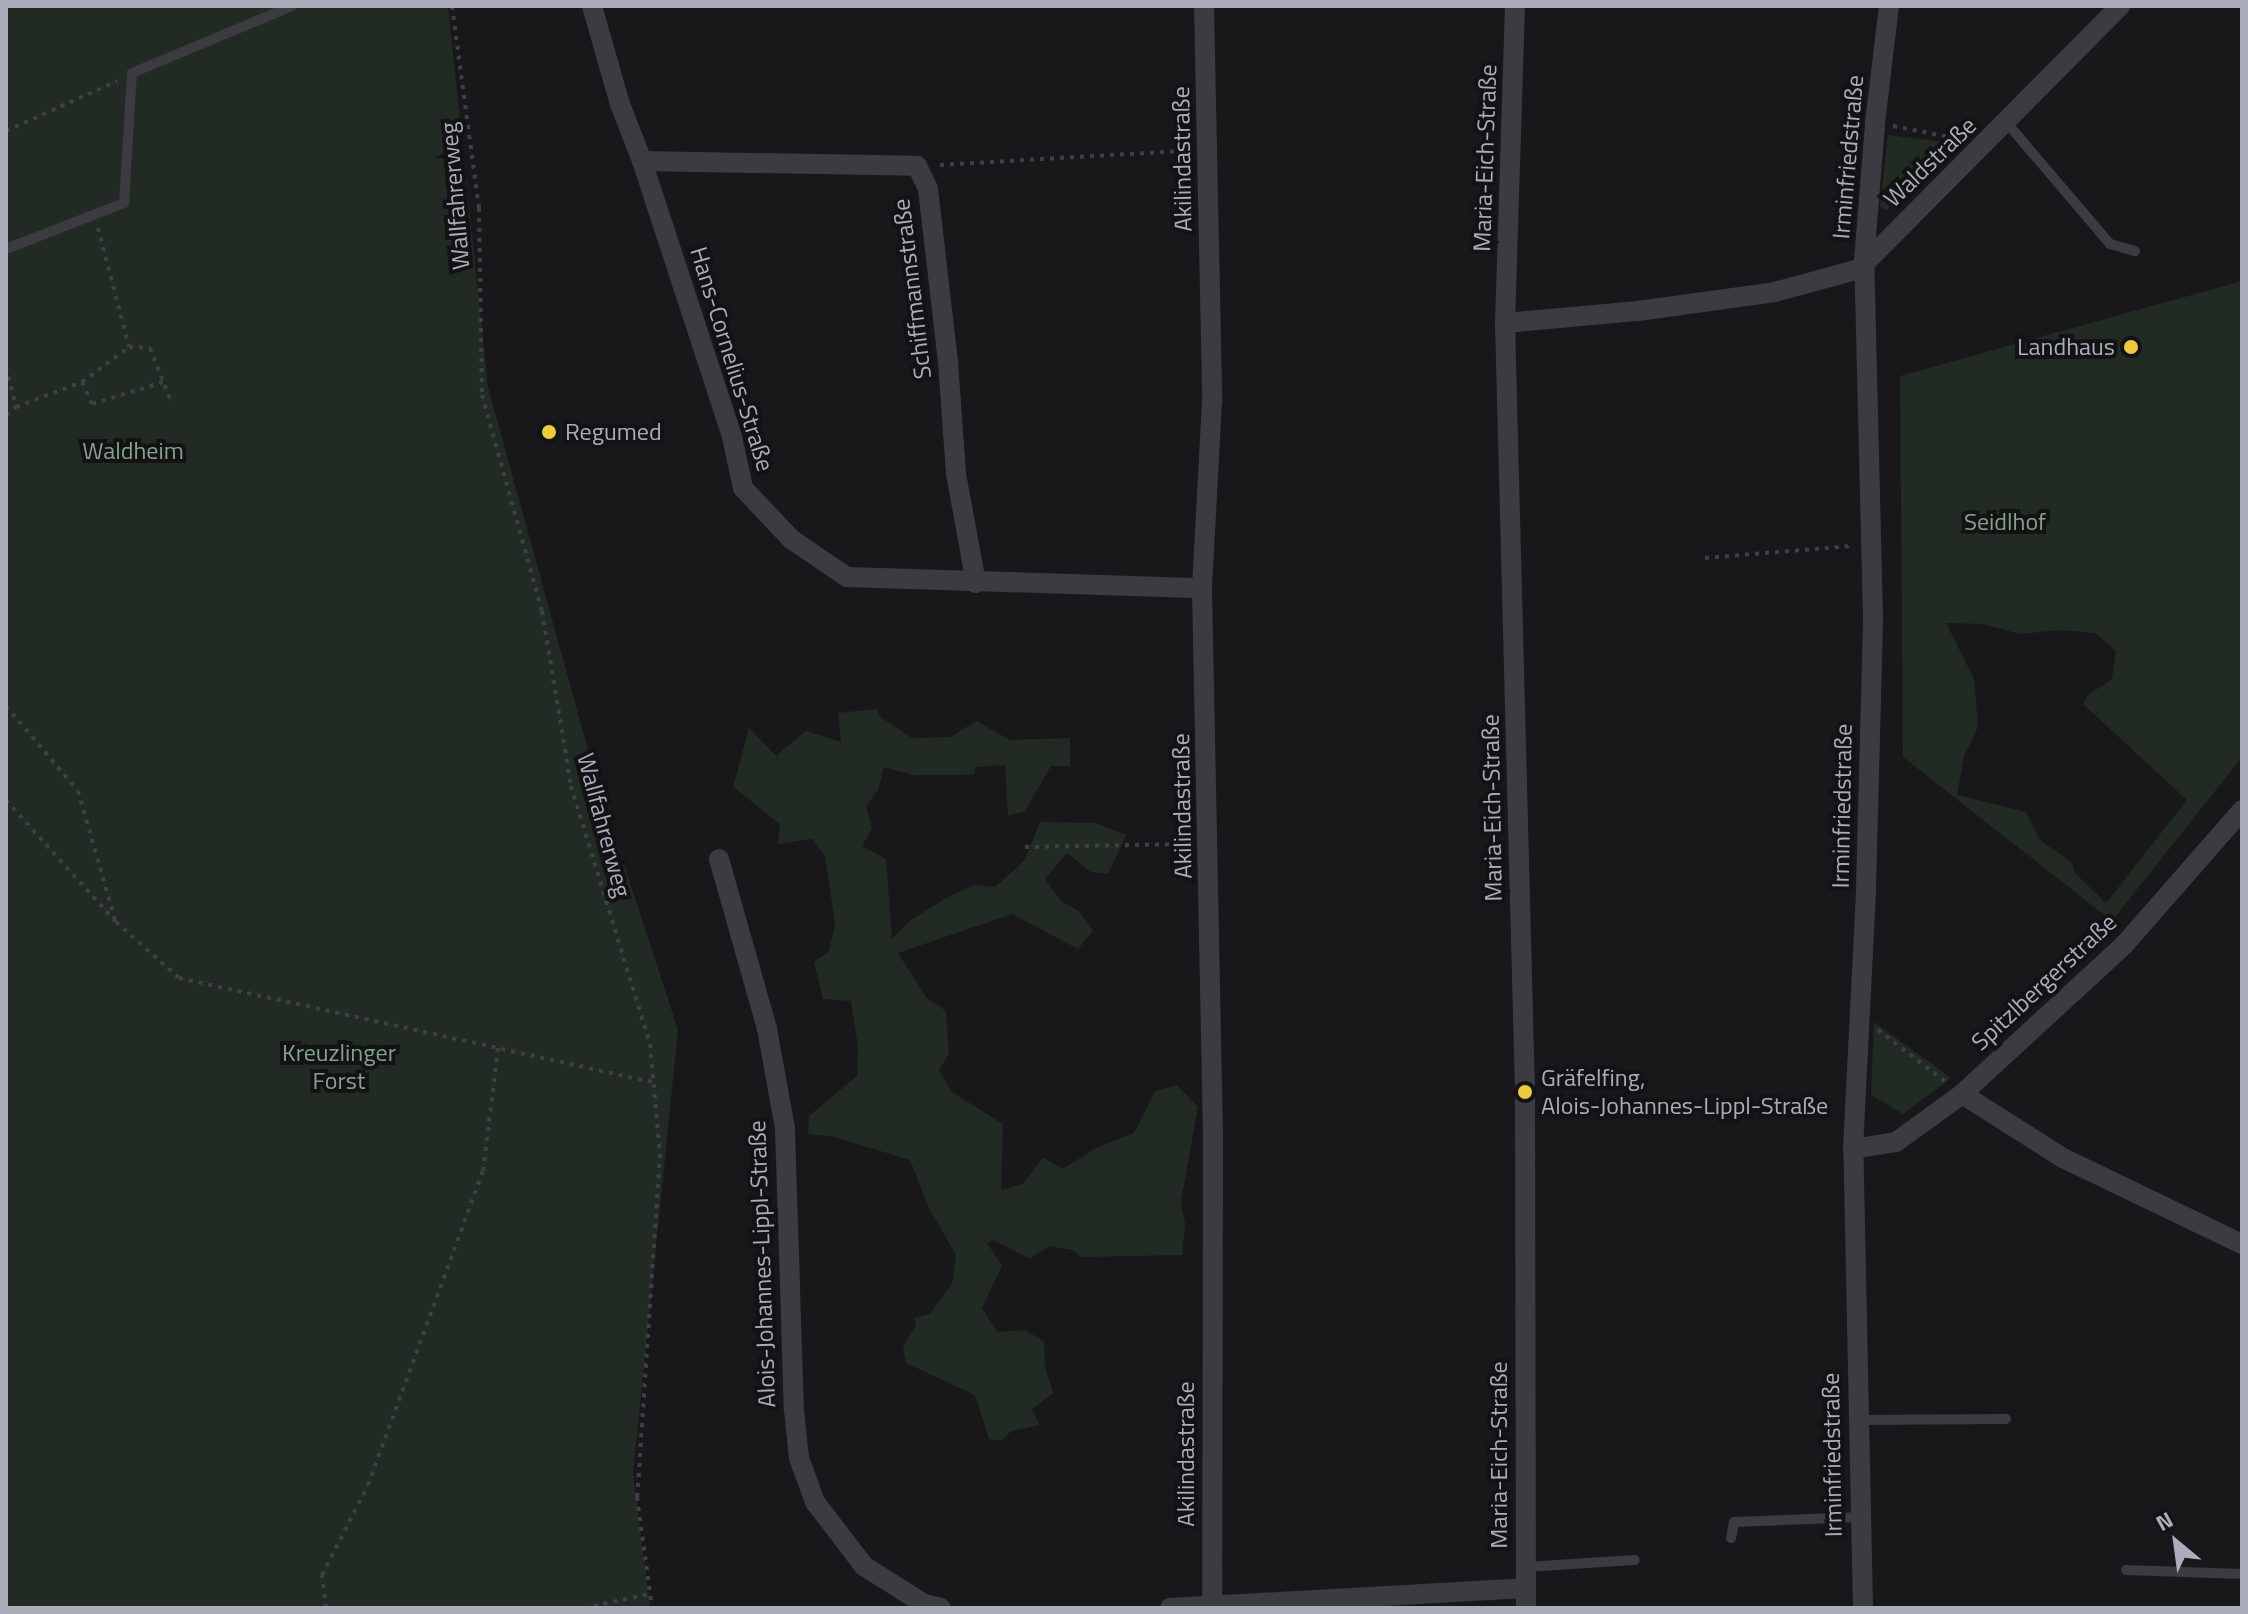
<!DOCTYPE html>
<html>
<head>
<meta charset="utf-8">
<style>
	body { margin:0 }
	#map { position:relative; width:2248px; height:1614px; overflow:hidden; background:#18181a; font-family:"Titillium Web",sans-serif }
	div>[style] { position:absolute }
	.green>* { inset:0; background:#222a24 }
	.path>* { height:4px; margin-top:-2px; transform-origin:0; background:repeating-linear-gradient(90deg,#3f4046 0 4px,transparent 0 10px) }
	.service>* { height:10px; margin:-5px; padding:0 5px; transform-origin:5px; border-radius:5px; background:#3b3b41 }
	.minor>* { height:20px; margin:-10px; padding:0 10px; transform-origin:10px; border-radius:10px; background:#3b3b41 }
	.dots>* { width:22px; height:22px; translate:-50% -50%; box-sizing:border-box; border:4px solid #131315; border-radius:50% }
	span { translate:-50% -50%; white-space:nowrap; text-align:center; line-height:1.15; -webkit-text-stroke:8px #131315; paint-order:stroke }
	.street-label { font-size:24px; color:#abadba }
	.poi-label { font-size:24px; color:#abadba }
	.right { translate:-100% -50%; text-align:right }
	.left { translate:0 -50%; text-align:left }
	.park-label { font-size:24px; color:#82a489 }
	.frame { position:absolute; inset:0; border:8px solid #abadba; pointer-events:none }
	.north { position:absolute; left:2136px; top:1502px; width:80px; height:80px; -webkit-text-stroke:6px #131315; paint-order:stroke; rotate:331deg; font-size:22px; font-weight:700; line-height:32px; text-align:center; color:#abadba }
	.north::after { content:''; display:block; margin:auto; width:28px; height:36px; background:#abadba; clip-path:polygon(50% 0,100% 100%,50% 72%,0 100%) }
</style>
</head>
<body>
<div id="map">
	<div class="green">
		<i style="clip-path:polygon(6px 6px,448px 6px,488px 387px,595px 775px,678px 1030px,633px 1474px,650px 1608px,6px 1608px)"></i>
		<i style="clip-path:polygon(1888px 135px,1961px 144px,1886px 210px,1880px 206px)"></i>
		<i style="clip-path:polygon(evenodd,2242px 281px,2242px 757px,2112px 921px,1903px 757px,1900px 376px,2242px 281px,1946px 623px,1983px 624px,2020px 634px,2059px 630px,2095px 633px,2116px 651px,2112px 679px,2088px 695px,2083px 704px,2187px 800px,2106px 903px,2075px 873px,2072px 863px,2040px 840px,2026px 812px,1957px 795px,1964px 756px,1978px 727px,1974px 679px,1946px 623px)"></i>
		<i style="clip-path:polygon(876px 709px,882px 718px,912px 738px,951px 737px,976px 721px,1010px 740px,1070px 738px,1070px 766px,1051px 766px,1024px 812px,1008px 815px,1005px 765px,975px 767px,975px 774px,963px 775px,913px 775px,884px 767px,878px 790px,866px 806px,872px 828px,862px 846px,886px 859px,892px 939px,911px 920px,948px 897px,974px 885px,995px 887px,1024px 861px,1040px 822px,1096px 823px,1126px 835px,1108px 874px,1091px 872px,1067px 853px,1045px 879px,1061px 901px,1079px 911px,1093px 931px,1078px 949px,1012px 914px,898px 953px,926px 997px,946px 1011px,949px 1054px,939px 1070px,952px 1092px,1003px 1124px,1001px 1190px,1023px 1184px,1043px 1158px,1063px 1169px,1096px 1148px,1134px 1133px,1155px 1091px,1177px 1085px,1198px 1107px,1181px 1201px,1185px 1224px,1182px 1255px,1081px 1257px,1073px 1250px,1049px 1246px,1030px 1259px,993px 1240px,987px 1243px,1002px 1266px,982px 1308px,997px 1332px,1026px 1330px,1044px 1342px,1045px 1366px,1053px 1393px,1032px 1409px,1040px 1425px,1011px 1431px,1001px 1441px,989px 1439px,975px 1395px,906px 1363px,903px 1347px,916px 1325px,914px 1318px,930px 1314px,952px 1284px,956px 1255px,929px 1208px,910px 1160px,834px 1137px,808px 1134px,809px 1116px,857px 1076px,858px 1047px,851px 1001px,823px 999px,814px 962px,829px 951px,835px 924px,825px 856px,812px 839px,778px 844px,780px 824px,733px 787px,749px 728px,776px 756px,806px 731px,841px 742px,838px 713px)"></i>
		<i style="clip-path:polygon(1874px 1022px,1951px 1078px,1903px 1114px,1871px 1095px)"></i>
	</div>
	<div class="path">
		<i style="left:452px;top:6px;width:204px;rotate:82.4deg"></i>
		<i style="left:479px;top:208px;width:187px;rotate:89.1deg"></i>
		<i style="left:482px;top:395px;width:224px;rotate:74.5deg"></i>
		<i style="left:542px;top:611px;width:177px;rotate:80.6deg"></i>
		<i style="left:571px;top:786px;width:270px;rotate:73deg"></i>
		<i style="left:650px;top:1044px;width:110px;rotate:84.8deg"></i>
		<i style="left:660px;top:1154px;width:344px;rotate:93.8deg"></i>
		<i style="left:637px;top:1497px;width:112px;rotate:82.3deg"></i>
		<i style="left:1893px;top:126px;width:67px;rotate:11.1deg"></i>
		<i style="left:6px;top:131px;width:122px;rotate:-24.2deg"></i>
		<i style="left:940px;top:165px;width:246px;rotate:-3.3deg"></i>
		<i style="left:98px;top:228px;width:123px;rotate:75.4deg"></i>
		<i style="left:6px;top:367px;width:41px;rotate:76deg"></i>
		<i style="left:163px;top:382px;width:74px;rotate:162.8deg"></i>
		<i style="left:92px;top:404px;width:24px;rotate:-114deg"></i>
		<i style="left:82px;top:382px;width:59px;rotate:-36.7deg"></i>
		<i style="left:129px;top:347px;width:21px;rotate:3deg"></i>
		<i style="left:150px;top:348px;width:60px;rotate:68.6deg"></i>
		<i style="left:6px;top:415px;width:13px;rotate:-39deg"></i>
		<i style="left:16px;top:407px;width:71px;rotate:-20.7deg"></i>
		<i style="left:1705px;top:558px;width:145px;rotate:-4.7deg"></i>
		<i style="left:6px;top:706px;width:111px;rotate:49.7deg"></i>
		<i style="left:78px;top:791px;width:134px;rotate:74deg"></i>
		<i style="left:6px;top:800px;width:164px;rotate:48deg"></i>
		<i style="left:116px;top:922px;width:84px;rotate:41.6deg"></i>
		<i style="left:179px;top:978px;width:485px;rotate:12.4deg"></i>
		<i style="left:1025px;top:847px;width:162px;rotate:-1.1deg"></i>
		<i style="left:1878px;top:1030px;width:87px;rotate:37.5deg"></i>
		<i style="left:326px;top:1608px;width:33px;rotate:-97deg"></i>
		<i style="left:322px;top:1575px;width:101px;rotate:-62.9deg"></i>
		<i style="left:368px;top:1485px;width:334px;rotate:-69.9deg"></i>
		<i style="left:483px;top:1171px;width:124px;rotate:-83deg"></i>
		<i style="left:584px;top:1608px;width:67px;rotate:-12deg"></i>
	</div>
	<div class="service">
		<i style="left:2007px;top:123px;width:159px;rotate:49.6deg"></i>
		<i style="left:2110px;top:244px;width:26px;rotate:16deg"></i>
		<i style="left:6px;top:249px;width:127px;rotate:-21.3deg"></i>
		<i style="left:124px;top:203px;width:130px;rotate:-86.5deg"></i>
		<i style="left:132px;top:73px;width:173px;rotate:-22.7deg"></i>
		<i style="left:1857px;top:1420px;width:149px;rotate:-0.4deg"></i>
		<i style="left:1731px;top:1538px;width:16px;rotate:-79deg"></i>
		<i style="left:1734px;top:1522px;width:126px;rotate:-2.3deg"></i>
		<i style="left:1525px;top:1567px;width:110px;rotate:-3.6deg"></i>
		<i style="left:2126px;top:1570px;width:116px;rotate:2deg"></i>
	</div>
	<div class="minor">
		<i style="left:592px;top:6px;width:102px;rotate:74.1deg"></i>
		<i style="left:620px;top:104px;width:61px;rotate:68.9deg"></i>
		<i style="left:642px;top:161px;width:290px;rotate:71.9deg"></i>
		<i style="left:732px;top:437px;width:52px;rotate:77.8deg"></i>
		<i style="left:743px;top:488px;width:70px;rotate:46.7deg"></i>
		<i style="left:791px;top:539px;width:68px;rotate:34.2deg"></i>
		<i style="left:847px;top:577px;width:355px;rotate:1.8deg"></i>
		<i style="left:1204px;top:6px;width:396px;rotate:88.8deg"></i>
		<i style="left:1212px;top:402px;width:186px;rotate:93.1deg"></i>
		<i style="left:1202px;top:588px;width:547px;rotate:88.85deg"></i>
		<i style="left:1213px;top:1135px;width:471px;rotate:90.1deg"></i>
		<i style="left:1515px;top:6px;width:317px;rotate:91.8deg"></i>
		<i style="left:1505px;top:323px;width:769px;rotate:88.51deg"></i>
		<i style="left:1525px;top:1092px;width:516px;rotate:89.89deg"></i>
		<i style="left:642px;top:161px;width:275px;rotate:1deg"></i>
		<i style="left:917px;top:166px;width:25px;rotate:64deg"></i>
		<i style="left:928px;top:189px;width:174px;rotate:83.4deg"></i>
		<i style="left:948px;top:362px;width:112px;rotate:85.9deg"></i>
		<i style="left:956px;top:474px;width:111px;rotate:79.6deg"></i>
		<i style="left:1505px;top:323px;width:134px;rotate:-5.2deg"></i>
		<i style="left:1638px;top:311px;width:138px;rotate:-7.9deg"></i>
		<i style="left:1775px;top:292px;width:87px;rotate:-15.3deg"></i>
		<i style="left:1859px;top:269px;width:371px;rotate:-45.2deg"></i>
		<i style="left:719px;top:859px;width:177px;rotate:74.2deg"></i>
		<i style="left:767px;top:1029px;width:101px;rotate:79.7deg"></i>
		<i style="left:785px;top:1128px;width:282px;rotate:88.2deg"></i>
		<i style="left:794px;top:1410px;width:48px;rotate:84.1deg"></i>
		<i style="left:799px;top:1458px;width:47px;rotate:70deg"></i>
		<i style="left:815px;top:1502px;width:81px;rotate:52.6deg"></i>
		<i style="left:864px;top:1566px;width:71px;rotate:32.3deg"></i>
		<i style="left:924px;top:1604px;width:17px;rotate:13deg"></i>
		<i style="left:1962px;top:1094px;width:120px;rotate:32.4deg"></i>
		<i style="left:2063px;top:1158px;width:199px;rotate:25.7deg"></i>
		<i style="left:1853px;top:1149px;width:44px;rotate:-9.2deg"></i>
		<i style="left:1896px;top:1142px;width:82px;rotate:-36deg"></i>
		<i style="left:1962px;top:1094px;width:220px;rotate:-42.6deg"></i>
		<i style="left:2124px;top:945px;width:179px;rotate:-48.8deg"></i>
		<i style="left:1170px;top:1608px;width:356px;rotate:-3.2deg"></i>
		<i style="left:1863px;top:1608px;width:459px;rotate:-91.2deg"></i>
		<i style="left:1853px;top:1149px;width:260px;rotate:-87.1deg"></i>
		<i style="left:1866px;top:889px;width:271px;rotate:-88.5deg"></i>
		<i style="left:1873px;top:618px;width:357px;rotate:-91.4deg"></i>
		<i style="left:1864px;top:261px;width:138px;rotate:-85.4deg"></i>
		<i style="left:1875px;top:123px;width:118px;rotate:-83.2deg"></i>
	</div>
	<div class="dots">
		<i style="left:2131px;top:347px;background:#eeca3c"></i>
		<i style="left:549px;top:432px;background:#eeca3c"></i>
		<i style="left:1525px;top:1092px;background:#eeca3c"></i>
	</div>
	<div class="street-label">
		<span style="left:1848px;top:157px;rotate:-85deg">Irminfriedstraße</span>
		<span style="left:1485px;top:158px;rotate:-88deg">Maria-Eich-Straße</span>
		<span style="left:1182px;top:159px;rotate:-91deg">Akilindastraße</span>
		<span style="left:1930px;top:162px;rotate:-44deg">Waldstraße</span>
		<span style="left:455px;top:196px;rotate:-95deg">Wallfahrerweg</span>
		<span style="left:912px;top:289px;rotate:-97deg">Schiffmannstraße</span>
		<span style="left:732px;top:359px;rotate:73deg">Hans-Cornelius-Straße</span>
		<span style="left:1182px;top:806px;rotate:-91deg">Akilindastraße</span>
		<span style="left:1842px;top:806px;rotate:-89deg">Irminfriedstraße</span>
		<span style="left:1492px;top:808px;rotate:-91deg">Maria-Eich-Straße</span>
		<span style="left:604px;top:825px;rotate:75deg">Wallfahrerweg</span>
		<span style="left:2044px;top:982px;rotate:-43deg">Spitzlbergerstraße</span>
		<span style="left:762px;top:1264px;rotate:-92deg">Alois-Johannes-Lippl-Straße</span>
		<span style="left:1186px;top:1454px;rotate:-90deg">Akilindastraße</span>
		<span style="left:1499px;top:1455px;rotate:-90deg">Maria-Eich-Straße</span>
		<span style="left:1832px;top:1455px;rotate:-91deg">Irminfriedstraße</span>
	</div>
	<div class="poi-label">
		<span class="right" style="left:2115px;top:347px">Landhaus</span>
		<span class="left" style="left:565px;top:432px">Regumed</span>
		<span class="left" style="left:1541px;top:1092px">Gräfelfing,<br>Alois-Johannes-Lippl-Straße</span>
	</div>
	<div class="park-label">
		<span style="left:133px;top:451px">Waldheim</span>
		<span style="left:2005px;top:522px">Seidlhof</span>
		<span style="left:339px;top:1067px">Kreuzlinger<br>Forst</span>
	</div>
	<div class="frame"></div>
	<div class="north">N</div>
</div>
</body>
</html>
